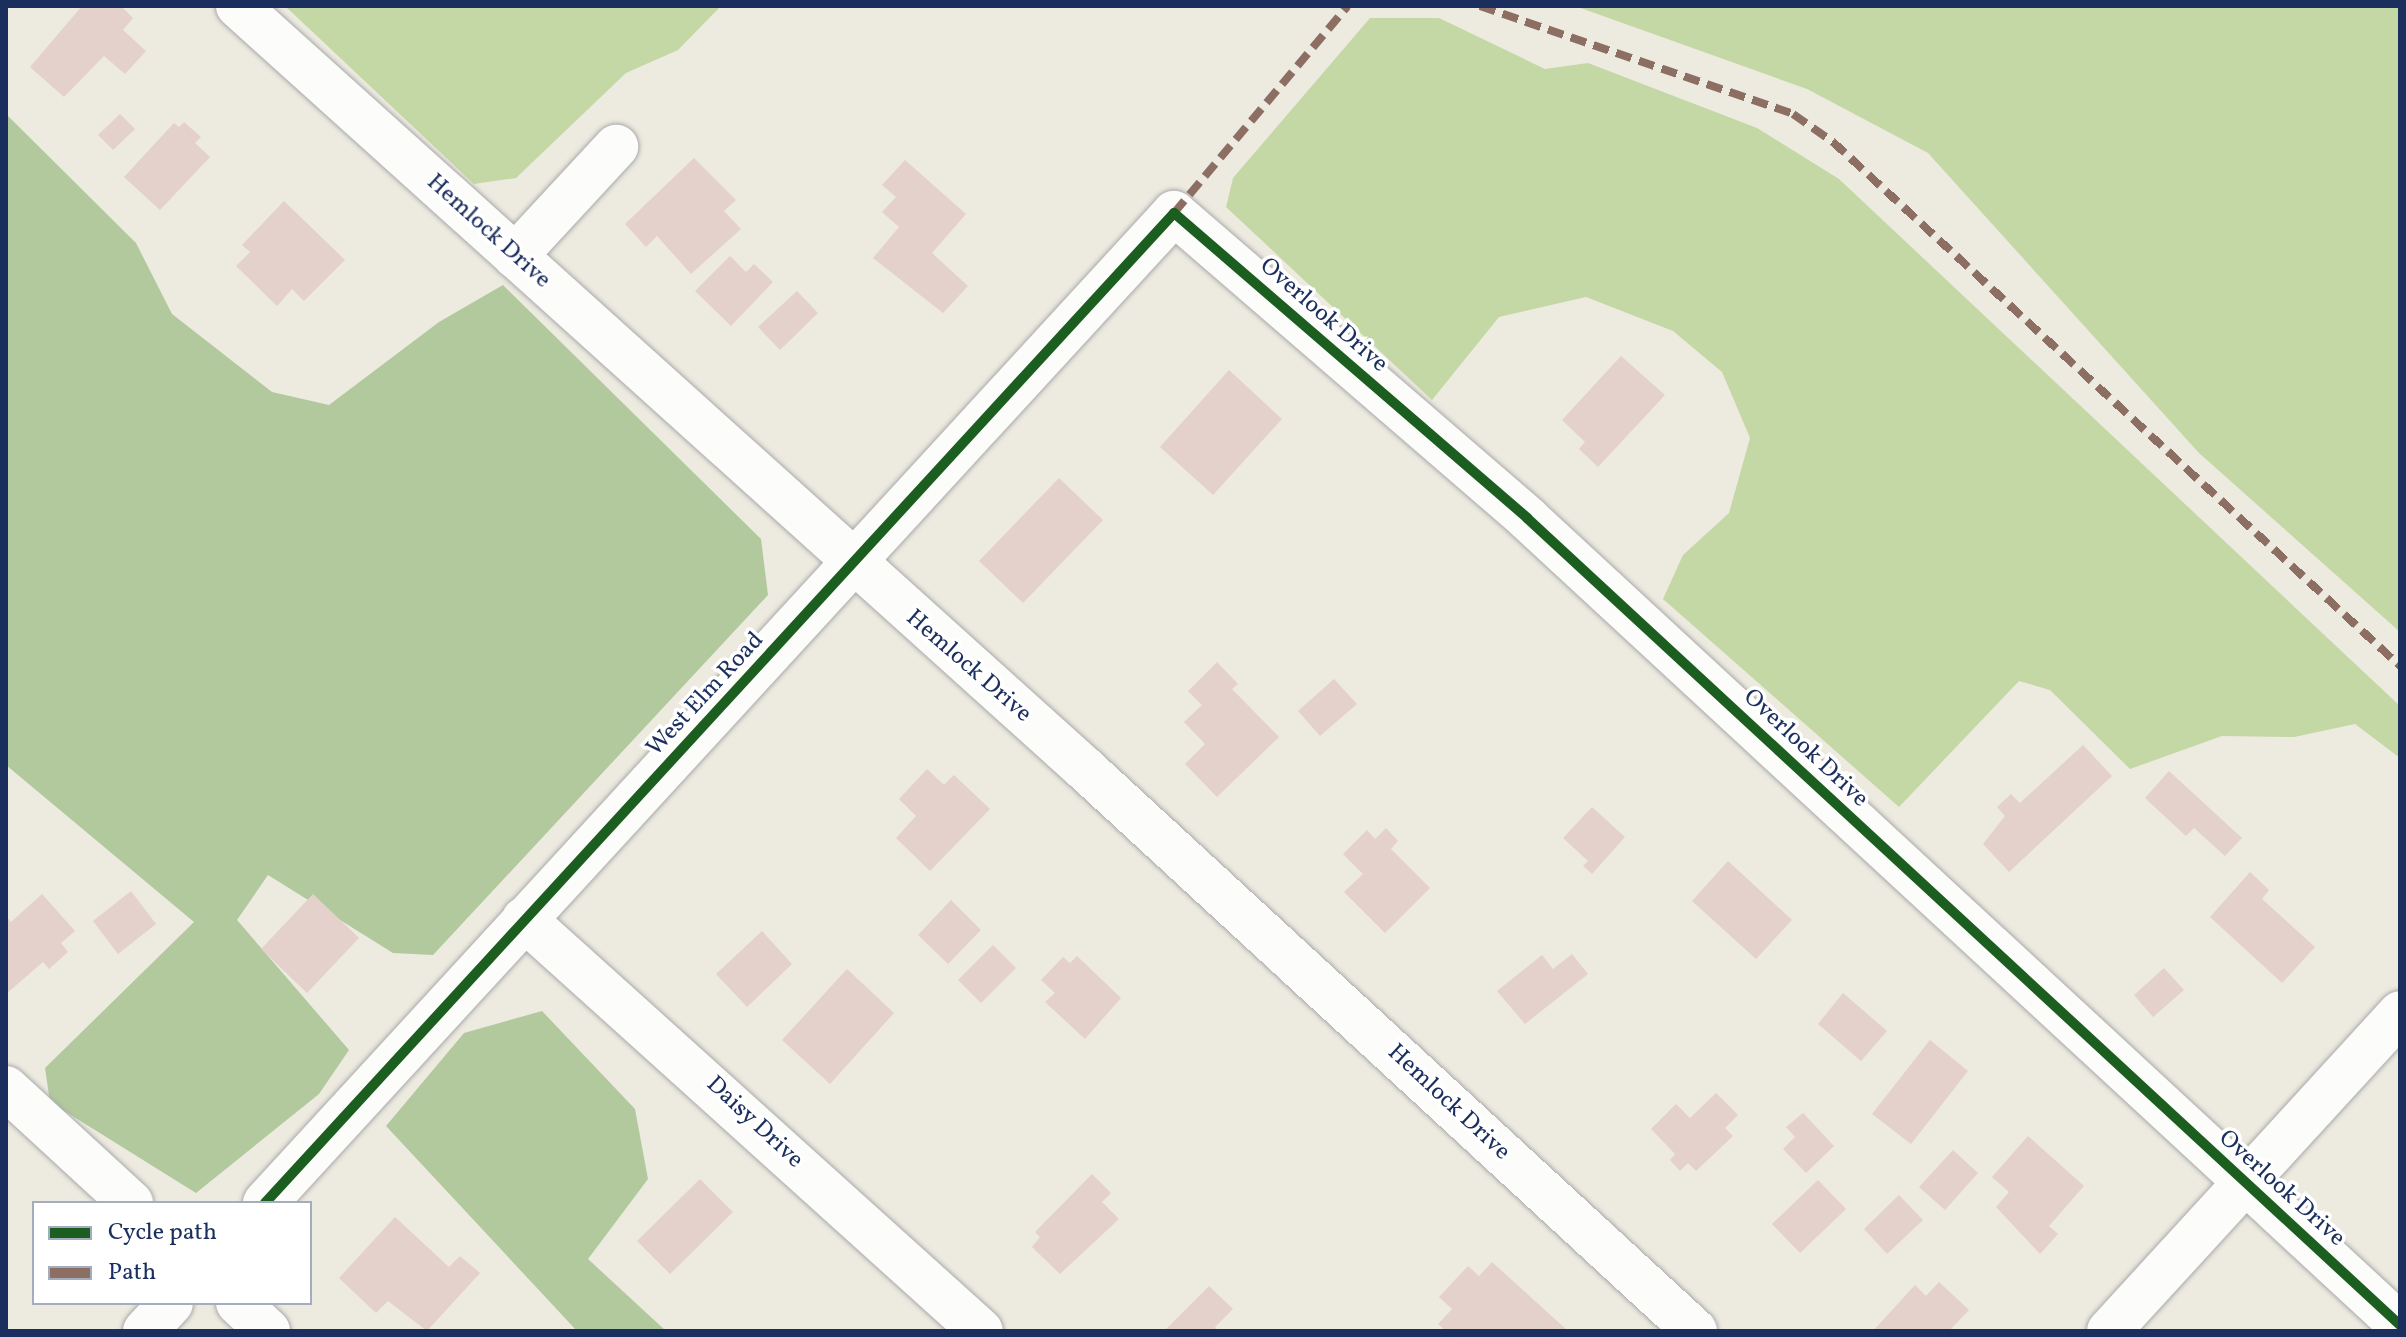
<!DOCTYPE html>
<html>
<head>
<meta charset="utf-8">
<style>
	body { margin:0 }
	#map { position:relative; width:2406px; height:1337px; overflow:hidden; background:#edeae0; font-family:Vollkorn,serif }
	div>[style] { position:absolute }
	.green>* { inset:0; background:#c4d8a5 }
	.forest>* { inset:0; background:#b2c99d }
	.building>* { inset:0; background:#e4d1cc }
	.roads { filter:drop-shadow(0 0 2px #a9aaaa) drop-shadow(0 0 2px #a9aaaa) }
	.minor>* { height:44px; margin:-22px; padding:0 22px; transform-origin:22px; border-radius:22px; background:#fcfcfa }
	.quiet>* { height:8px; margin-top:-4px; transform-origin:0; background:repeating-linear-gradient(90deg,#8d6e63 0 16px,transparent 0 24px) }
	.cycleway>* { height:10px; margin:-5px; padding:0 5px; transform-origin:5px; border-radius:5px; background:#1b5e20 }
	span { translate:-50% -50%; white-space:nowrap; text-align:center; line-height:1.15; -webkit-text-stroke:7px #fff; paint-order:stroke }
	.street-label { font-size:24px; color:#1b2f5e }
	.frame { position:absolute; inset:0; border:8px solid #1b2f5e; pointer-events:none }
	.legend { position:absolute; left:32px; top:1201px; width:280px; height:104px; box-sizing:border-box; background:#fff; border:2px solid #a4acbf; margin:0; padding:10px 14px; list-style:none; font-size:24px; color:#1b2f5e }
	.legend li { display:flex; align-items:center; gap:16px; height:40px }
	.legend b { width:40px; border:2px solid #a4acbf }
</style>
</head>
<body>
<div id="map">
	<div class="green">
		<i style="clip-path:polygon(285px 6px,721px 6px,678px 50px,626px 73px,516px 178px,474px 184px)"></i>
		<i style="clip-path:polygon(1575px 6px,2400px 6px,2400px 632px,2199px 453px,1928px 153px,1807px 89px)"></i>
		<i style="clip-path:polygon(1370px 18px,1439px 18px,1545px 69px,1588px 63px,1757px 128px,1839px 179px,2400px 706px,2400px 758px,2355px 724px,2294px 737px,2222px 736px,2130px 769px,2050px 690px,2019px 681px,1899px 807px,1663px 599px,1683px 555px,1729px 513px,1750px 438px,1722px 372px,1673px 331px,1586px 297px,1499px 317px,1432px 400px,1226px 207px,1233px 178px)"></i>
	</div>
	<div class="forest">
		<i style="clip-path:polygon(6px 114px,136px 243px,172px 314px,272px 392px,329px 405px,439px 322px,503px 285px,761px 539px,768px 595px,433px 955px,393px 953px,268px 875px,237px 920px,349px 1050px,319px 1094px,196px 1193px,50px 1102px,45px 1068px,194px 922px,6px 765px)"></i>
		<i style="clip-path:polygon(542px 1011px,635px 1109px,648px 1179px,588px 1259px,666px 1331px,577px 1331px,386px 1126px,464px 1033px)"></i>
	</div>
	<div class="building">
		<i style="clip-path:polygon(82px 6px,121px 6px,133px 18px,123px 30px,146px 51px,125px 74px,104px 56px,64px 97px,30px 67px)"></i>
		<i style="clip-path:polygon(120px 114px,135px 129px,113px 150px,98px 135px)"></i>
		<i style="clip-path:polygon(184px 122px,201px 137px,195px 143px,210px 157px,160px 210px,124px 177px,174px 123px,179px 127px)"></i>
		<i style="clip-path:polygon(694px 158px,736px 200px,724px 211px,741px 229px,691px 274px,657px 236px,646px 247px,625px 224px)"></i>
		<i style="clip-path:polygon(905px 160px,966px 214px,932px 253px,968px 286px,943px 313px,873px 258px,899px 227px,882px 212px,896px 197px,882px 185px)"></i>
		<i style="clip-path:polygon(284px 201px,345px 260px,304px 301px,292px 289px,277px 306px,236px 266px,250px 252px,242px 245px)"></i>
		<i style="clip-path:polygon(730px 256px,746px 272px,754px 264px,773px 282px,731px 326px,695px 291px)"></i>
		<i style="clip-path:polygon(797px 291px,818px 313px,780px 350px,758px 327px)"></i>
		<i style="clip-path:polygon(1621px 356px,1665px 395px,1598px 467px,1579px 449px,1585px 442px,1562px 420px)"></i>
		<i style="clip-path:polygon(1229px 370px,1282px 419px,1213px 495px,1160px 447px)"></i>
		<i style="clip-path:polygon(1059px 478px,1103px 520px,1023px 603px,979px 561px)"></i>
		<i style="clip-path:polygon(1217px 662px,1238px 684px,1232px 689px,1279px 737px,1217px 797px,1185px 764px,1205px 744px,1184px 722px,1202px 705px,1188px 691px)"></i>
		<i style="clip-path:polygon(1334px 679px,1357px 704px,1320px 736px,1298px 711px)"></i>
		<i style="clip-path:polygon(2083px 745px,2112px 776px,2009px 872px,1983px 844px,2005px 816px,1997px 807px,2011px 794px,2020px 803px)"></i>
		<i style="clip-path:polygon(927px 769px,944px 785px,954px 775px,990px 809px,930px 871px,896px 838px,916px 816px,899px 799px)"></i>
		<i style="clip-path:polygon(2169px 771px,2242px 838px,2225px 856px,2194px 828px,2186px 836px,2145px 798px)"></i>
		<i style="clip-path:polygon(1592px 807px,1625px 837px,1592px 874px,1583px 866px,1588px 861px,1563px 838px)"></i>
		<i style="clip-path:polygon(1386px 828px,1398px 841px,1391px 849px,1430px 888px,1385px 933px,1344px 892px,1363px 874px,1343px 854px,1367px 830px,1375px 839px)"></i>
		<i style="clip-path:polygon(1728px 861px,1792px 920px,1756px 959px,1692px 901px)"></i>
		<i style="clip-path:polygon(2250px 872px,2269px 890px,2262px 899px,2315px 947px,2282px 983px,2210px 917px)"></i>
		<i style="clip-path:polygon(131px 891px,156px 924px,118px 954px,93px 921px)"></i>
		<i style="clip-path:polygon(42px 894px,75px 931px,61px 943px,68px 952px,49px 969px,43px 962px,6px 994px,6px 916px,11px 922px)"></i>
		<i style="clip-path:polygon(313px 894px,359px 938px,307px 993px,261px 949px)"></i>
		<i style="clip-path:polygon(951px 900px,981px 930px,948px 964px,918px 935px)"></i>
		<i style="clip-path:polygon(762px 931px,792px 964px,747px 1007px,716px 974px)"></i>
		<i style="clip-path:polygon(993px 945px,1016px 968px,981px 1003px,958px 980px)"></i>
		<i style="clip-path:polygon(1572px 954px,1588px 974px,1525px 1024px,1497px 991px,1542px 955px,1553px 969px)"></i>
		<i style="clip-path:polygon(1077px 956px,1121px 998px,1085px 1039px,1045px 1002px,1055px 993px,1041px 980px,1063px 957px,1070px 963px)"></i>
		<i style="clip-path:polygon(2164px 968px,2184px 990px,2153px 1017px,2134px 995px)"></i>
		<i style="clip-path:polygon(847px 969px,894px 1013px,830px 1084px,782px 1040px)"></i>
		<i style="clip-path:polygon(1843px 993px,1887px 1031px,1861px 1061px,1818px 1024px)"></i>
		<i style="clip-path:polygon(1930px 1040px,1968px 1071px,1911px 1144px,1872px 1114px)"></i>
		<i style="clip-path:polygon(1716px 1093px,1738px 1115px,1725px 1128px,1733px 1136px,1696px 1171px,1688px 1163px,1680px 1171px,1670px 1160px,1675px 1154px,1651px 1129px,1676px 1104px,1690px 1118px)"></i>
		<i style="clip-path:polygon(1803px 1113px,1834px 1146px,1806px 1173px,1783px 1149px,1795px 1137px,1786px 1127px)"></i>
		<i style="clip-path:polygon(2028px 1136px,2084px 1186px,2049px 1226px,2058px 1234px,2040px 1254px,1996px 1207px,2009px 1192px,1992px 1177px)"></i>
		<i style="clip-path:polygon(1953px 1150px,1978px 1173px,1945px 1210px,1919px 1187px)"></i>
		<i style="clip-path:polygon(1092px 1174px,1111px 1193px,1102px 1202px,1119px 1219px,1060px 1274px,1032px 1247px,1040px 1237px,1035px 1232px)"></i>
		<i style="clip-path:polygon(700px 1179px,733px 1212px,670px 1274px,637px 1241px)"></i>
		<i style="clip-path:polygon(1818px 1180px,1846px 1209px,1800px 1253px,1772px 1224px)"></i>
		<i style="clip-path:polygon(1899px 1195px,1923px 1220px,1887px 1254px,1864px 1229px)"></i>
		<i style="clip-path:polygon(395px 1217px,449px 1267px,460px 1256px,480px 1273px,427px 1331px,388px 1301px,376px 1313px,339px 1278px)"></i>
		<i style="clip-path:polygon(1492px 1262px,1568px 1331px,1446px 1331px,1438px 1324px,1452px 1309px,1439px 1297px,1468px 1266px,1479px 1276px)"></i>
		<i style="clip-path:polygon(1939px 1282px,1969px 1310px,1949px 1331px,1873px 1331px,1915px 1285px,1926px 1296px)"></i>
		<i style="clip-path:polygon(1209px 1286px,1233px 1309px,1215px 1327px,1219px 1331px,1164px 1331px)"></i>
	</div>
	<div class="roads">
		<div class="minor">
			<i style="left:238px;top:6px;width:1139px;rotate:42.01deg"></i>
			<i style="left:1084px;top:768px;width:831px;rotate:42.66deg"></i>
			<i style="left:515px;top:256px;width:149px;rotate:-47.2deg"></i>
			<i style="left:524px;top:919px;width:615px;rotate:42.04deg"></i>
			<i style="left:6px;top:1088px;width:170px;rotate:42.6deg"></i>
			<i style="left:265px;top:1203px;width:1344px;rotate:-47.44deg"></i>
			<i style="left:1174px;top:213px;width:467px;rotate:40.8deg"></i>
			<i style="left:1527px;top:518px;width:1189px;rotate:42.75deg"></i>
			<i style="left:238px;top:1303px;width:41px;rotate:43deg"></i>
			<i style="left:145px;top:1331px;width:38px;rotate:-47deg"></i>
			<i style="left:2109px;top:1331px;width:431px;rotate:-47.5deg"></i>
		</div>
	</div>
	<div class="quiet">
		<i style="left:1480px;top:6px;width:331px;rotate:19deg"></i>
		<i style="left:1793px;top:114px;width:49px;rotate:35deg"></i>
		<i style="left:1833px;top:142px;width:772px;rotate:42.74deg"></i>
		<i style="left:1174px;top:213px;width:270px;rotate:-50deg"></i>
	</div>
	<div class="cycleway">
		<i style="left:265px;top:1203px;width:1344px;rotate:-47.44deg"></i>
		<i style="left:1174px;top:213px;width:467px;rotate:40.8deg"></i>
		<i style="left:1527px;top:518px;width:1189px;rotate:42.75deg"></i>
	</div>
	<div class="street-label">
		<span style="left:488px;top:232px;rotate:42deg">Hemlock Drive</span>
		<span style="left:1323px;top:316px;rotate:41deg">Overlook Drive</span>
		<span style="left:968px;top:667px;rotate:41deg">Hemlock Drive</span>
		<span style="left:706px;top:695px;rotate:-47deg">West Elm Road</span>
		<span style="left:1805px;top:749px;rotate:43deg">Overlook Drive</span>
		<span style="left:1448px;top:1103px;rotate:43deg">Hemlock Drive</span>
		<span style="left:754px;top:1123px;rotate:43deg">Daisy Drive</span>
		<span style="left:2281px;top:1189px;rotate:42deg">Overlook Drive</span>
	</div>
	<div class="frame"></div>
	<ul class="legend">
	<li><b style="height:10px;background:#1b5e20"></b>Cycle path</li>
	<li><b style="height:10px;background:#8d6e63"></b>Path</li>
	</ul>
</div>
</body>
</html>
